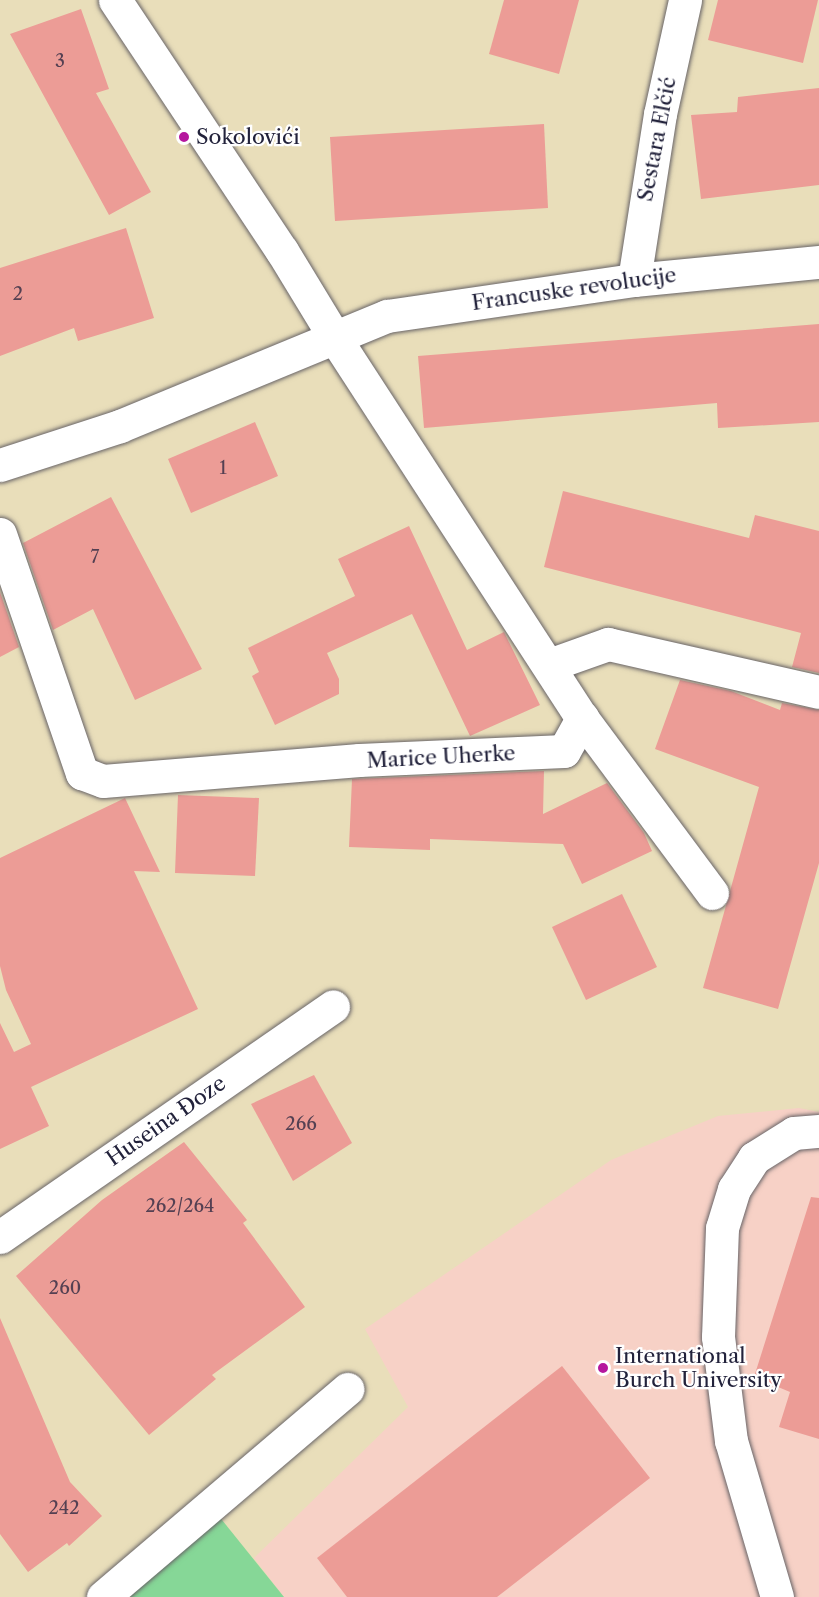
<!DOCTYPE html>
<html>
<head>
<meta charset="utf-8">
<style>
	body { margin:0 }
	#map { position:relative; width:819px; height:1597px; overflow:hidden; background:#e9deba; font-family:"Libre Caslon Text",serif }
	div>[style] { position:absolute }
	.built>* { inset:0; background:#f7d1c6 }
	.green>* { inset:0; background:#86d797 }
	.building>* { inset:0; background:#ec9c96 }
	.roads { filter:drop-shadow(0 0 2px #686467) drop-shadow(0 0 2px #686467) }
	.minor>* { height:33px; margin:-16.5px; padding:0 16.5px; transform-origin:16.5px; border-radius:16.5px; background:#fff }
	.dots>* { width:16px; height:16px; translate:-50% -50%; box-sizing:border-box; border:3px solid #fff; border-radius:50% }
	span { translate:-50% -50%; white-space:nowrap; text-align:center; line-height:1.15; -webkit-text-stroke:4.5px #fff; paint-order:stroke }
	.number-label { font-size:18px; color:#544052 }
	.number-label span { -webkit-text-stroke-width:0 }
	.poi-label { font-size:21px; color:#22223b }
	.left { translate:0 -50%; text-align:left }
	.street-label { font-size:21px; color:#22223b }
</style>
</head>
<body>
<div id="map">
	<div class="built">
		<i style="clip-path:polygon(799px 1108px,819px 1112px,819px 1597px,284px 1597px,254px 1558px,408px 1407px,365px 1329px,611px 1160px,718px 1116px)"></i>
	</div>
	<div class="green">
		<i style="clip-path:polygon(218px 1515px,284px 1597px,126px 1597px)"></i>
	</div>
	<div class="building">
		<i style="clip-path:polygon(504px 0,579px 0,559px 74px,489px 54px)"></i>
		<i style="clip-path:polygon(718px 0,818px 0,803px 63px,708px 40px)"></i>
		<i style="clip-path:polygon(81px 9px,109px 89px,96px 93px,151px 192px,109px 215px,10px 34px)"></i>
		<i style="clip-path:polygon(819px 88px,819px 185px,701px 199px,691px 115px,737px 112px,738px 97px)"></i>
		<i style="clip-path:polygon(544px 124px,548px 208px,335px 221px,330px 137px)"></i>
		<i style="clip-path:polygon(126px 228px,154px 318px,78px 341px,74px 328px,0 356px,0 268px)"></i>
		<i style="clip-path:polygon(819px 324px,819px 422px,718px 428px,717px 403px,424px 428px,418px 356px)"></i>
		<i style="clip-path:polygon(255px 422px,278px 476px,191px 513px,168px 459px)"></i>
		<i style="clip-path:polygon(563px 491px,749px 538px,755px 515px,819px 531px,819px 673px,792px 667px,801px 633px,544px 567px)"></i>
		<i style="clip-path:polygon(111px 497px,202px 669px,135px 700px,93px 609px,53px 630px,23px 543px)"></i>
		<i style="clip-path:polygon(409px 526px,467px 650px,504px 632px,540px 705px,470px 736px,412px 614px,327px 653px,339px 679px,339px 694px,275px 725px,252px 676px,259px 672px,248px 648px,355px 596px,338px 559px)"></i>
		<i style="clip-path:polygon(0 592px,19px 647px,0 657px)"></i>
		<i style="clip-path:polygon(680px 680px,731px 691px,780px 710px,782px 703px,819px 710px,819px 863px,778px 1009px,703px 988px,759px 787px,655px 749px)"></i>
		<i style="clip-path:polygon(544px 771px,543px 814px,607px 783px,644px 833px,652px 851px,582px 884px,563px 844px,430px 839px,430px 850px,349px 847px,352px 779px)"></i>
		<i style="clip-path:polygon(178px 795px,259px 798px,255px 876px,175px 873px)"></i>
		<i style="clip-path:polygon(125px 798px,160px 872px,134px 871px,198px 1009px,31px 1087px,49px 1126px,0 1149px,0 1023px,14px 1052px,31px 1044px,6px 990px,0 966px,0 858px)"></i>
		<i style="clip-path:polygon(622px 894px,657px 967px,586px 1000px,552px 927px)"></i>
		<i style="clip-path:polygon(314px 1075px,352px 1143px,293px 1181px,251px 1104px)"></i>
		<i style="clip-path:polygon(184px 1142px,247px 1220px,243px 1223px,305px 1307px,212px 1375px,216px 1379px,149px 1435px,16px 1276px,102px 1200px)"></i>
		<i style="clip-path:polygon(811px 1197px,819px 1198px,819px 1439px,779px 1427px,790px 1392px,754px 1377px)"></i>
		<i style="clip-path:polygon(0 1318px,70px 1482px,102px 1516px,69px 1546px,67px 1543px,28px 1572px,0 1534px)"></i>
		<i style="clip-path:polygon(562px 1366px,650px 1478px,497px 1597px,347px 1597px,317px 1558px)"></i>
	</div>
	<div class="roads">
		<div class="minor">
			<i style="left:115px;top:0;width:301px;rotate:56.4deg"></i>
			<i style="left:282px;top:251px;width:102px;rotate:58.7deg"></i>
			<i style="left:335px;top:338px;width:453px;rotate:57deg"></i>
			<i style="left:582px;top:718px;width:218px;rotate:53.4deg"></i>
			<i style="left:634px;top:280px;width:168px;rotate:-81.1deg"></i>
			<i style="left:660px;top:114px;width:117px;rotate:-77.6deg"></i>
			<i style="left:0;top:465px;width:126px;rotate:-18deg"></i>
			<i style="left:120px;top:426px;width:289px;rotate:-22.4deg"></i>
			<i style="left:387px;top:316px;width:250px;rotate:-8.3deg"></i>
			<i style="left:634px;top:280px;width:186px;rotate:-5.6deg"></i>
			<i style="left:0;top:534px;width:253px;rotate:71.1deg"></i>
			<i style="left:82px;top:773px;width:22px;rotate:21deg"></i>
			<i style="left:103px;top:781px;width:257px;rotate:-4.7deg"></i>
			<i style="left:359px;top:760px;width:205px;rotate:-2.5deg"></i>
			<i style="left:564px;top:751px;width:38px;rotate:-61deg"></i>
			<i style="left:549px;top:665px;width:63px;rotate:-19.6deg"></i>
			<i style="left:608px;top:644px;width:216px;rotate:12.8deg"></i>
			<i style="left:0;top:1237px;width:405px;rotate:-34.7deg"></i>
			<i style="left:103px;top:1597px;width:321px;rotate:-40.4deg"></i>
			<i style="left:777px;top:1597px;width:163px;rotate:-106.4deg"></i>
			<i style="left:731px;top:1441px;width:105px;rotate:-97.1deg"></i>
			<i style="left:718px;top:1337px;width:109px;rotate:-87.9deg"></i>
			<i style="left:722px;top:1228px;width:41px;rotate:-72.9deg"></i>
			<i style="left:734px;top:1189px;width:37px;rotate:-57deg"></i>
			<i style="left:754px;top:1158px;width:47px;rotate:-32deg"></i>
			<i style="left:794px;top:1133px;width:25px;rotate:-5deg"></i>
		</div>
	</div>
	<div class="dots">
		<i style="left:184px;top:137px;background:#b5179e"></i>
		<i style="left:603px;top:1368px;background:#b5179e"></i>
	</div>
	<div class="number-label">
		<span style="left:60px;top:61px">3</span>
		<span style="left:18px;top:294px">2</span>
		<span style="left:223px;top:468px">1</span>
		<span style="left:95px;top:557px">7</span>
		<span style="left:301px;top:1124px">266</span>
		<span style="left:180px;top:1206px">262/264</span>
		<span style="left:65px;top:1288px">260</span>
		<span style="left:64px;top:1508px">242</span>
	</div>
	<div class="poi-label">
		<span class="left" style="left:196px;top:137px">Sokolovići</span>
		<span class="left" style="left:615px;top:1368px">International<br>Burch University</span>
	</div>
	<div class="street-label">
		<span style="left:657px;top:139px;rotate:-79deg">Sestara Elčić</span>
		<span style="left:574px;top:289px;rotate:-8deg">Francuske revolucije</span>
		<span style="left:441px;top:757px;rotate:-3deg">Marice Uherke</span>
		<span style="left:166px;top:1121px;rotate:-35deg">Huseina Đoze</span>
	</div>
</div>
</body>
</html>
